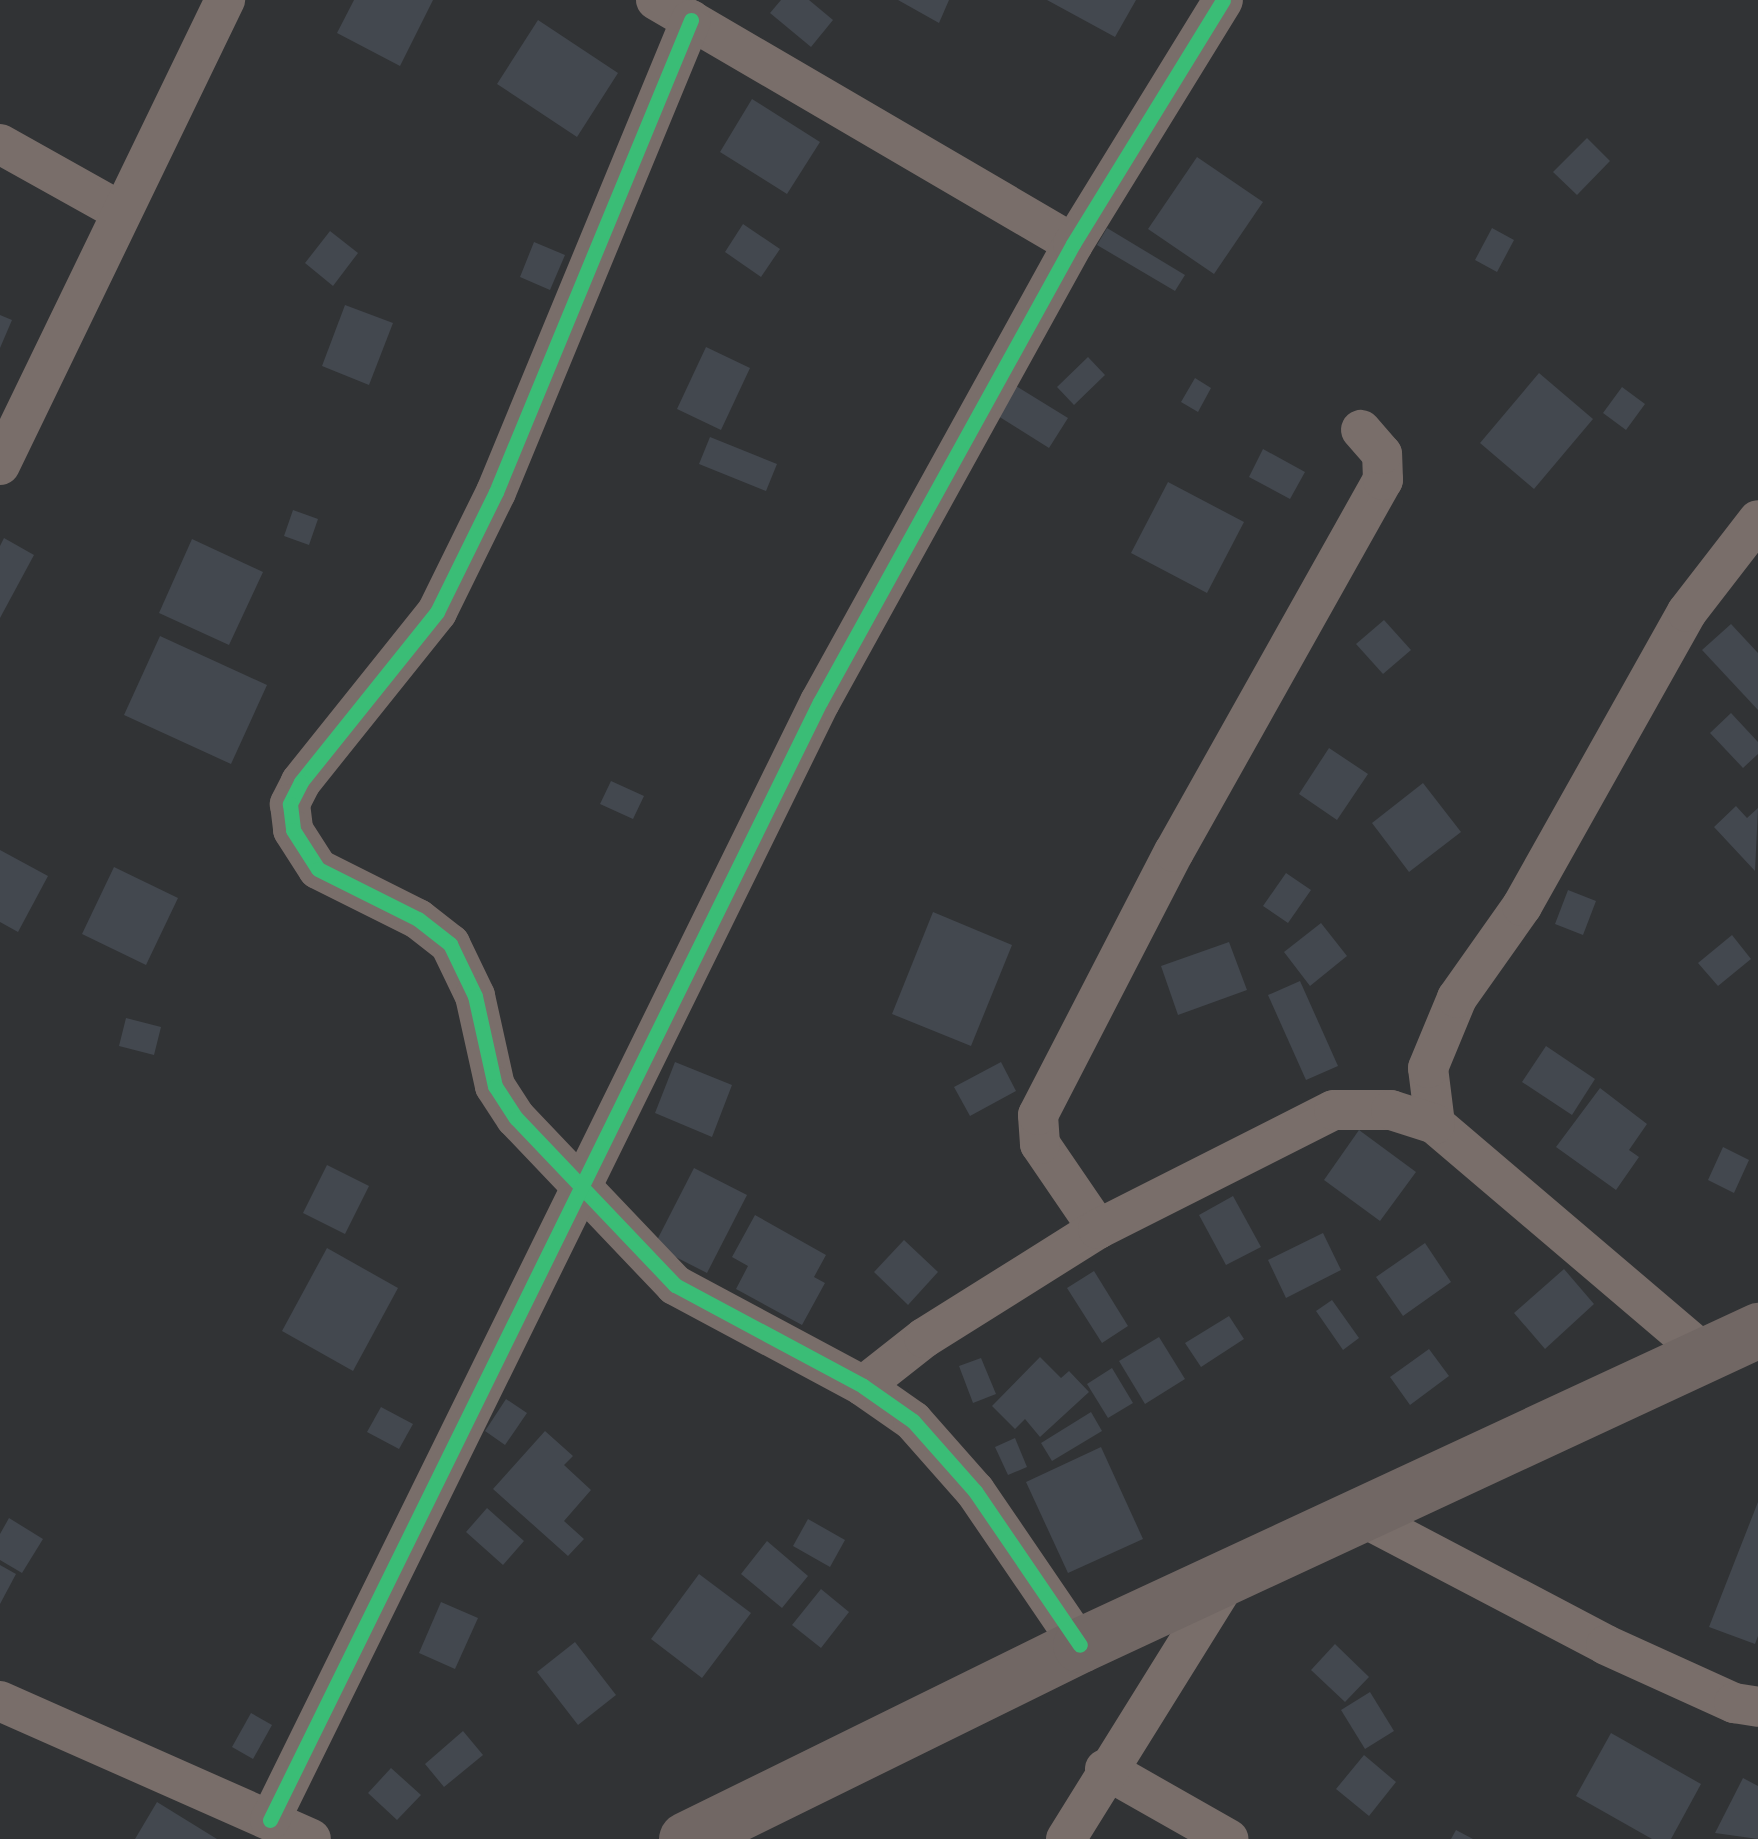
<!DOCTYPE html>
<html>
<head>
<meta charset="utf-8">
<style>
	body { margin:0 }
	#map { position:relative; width:1758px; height:1839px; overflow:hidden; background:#313335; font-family:"Crimson Pro",serif }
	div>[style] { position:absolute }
	.building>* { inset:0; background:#43484f }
	.street>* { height:40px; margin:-20px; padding:0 20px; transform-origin:20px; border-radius:20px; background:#796e6a }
	.secondary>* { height:55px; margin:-27.5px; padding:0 27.5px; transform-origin:27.5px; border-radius:27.5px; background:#716764 }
	.cycleway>* { height:15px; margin:-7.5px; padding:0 7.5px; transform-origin:7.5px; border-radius:7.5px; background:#3abd76 }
	span { translate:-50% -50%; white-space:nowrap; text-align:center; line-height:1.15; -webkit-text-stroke:9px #181a1c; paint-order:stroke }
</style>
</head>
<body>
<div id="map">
	<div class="building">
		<i style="clip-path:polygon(354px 0,433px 0,400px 66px,337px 33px)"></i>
		<i style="clip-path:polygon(781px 0,809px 0,833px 20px,811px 47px,770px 13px)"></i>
		<i style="clip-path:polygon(898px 0,949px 0,939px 23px)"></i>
		<i style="clip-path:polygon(1047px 0,1136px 0,1115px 37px)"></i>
		<i style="clip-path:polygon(538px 20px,618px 73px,577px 137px,497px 84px)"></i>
		<i style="clip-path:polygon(752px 99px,820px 142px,787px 194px,720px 152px)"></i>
		<i style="clip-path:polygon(1587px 138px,1610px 161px,1577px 195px,1553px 172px)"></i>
		<i style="clip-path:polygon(1197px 157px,1263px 202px,1214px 274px,1148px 229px)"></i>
		<i style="clip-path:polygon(743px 224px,780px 249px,761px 277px,725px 252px)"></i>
		<i style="clip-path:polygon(1107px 228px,1185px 275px,1175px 291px,1097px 245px)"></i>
		<i style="clip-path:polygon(1492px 228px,1514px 240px,1497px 272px,1475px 260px)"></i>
		<i style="clip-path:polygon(330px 231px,358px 253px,333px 286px,305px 263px)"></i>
		<i style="clip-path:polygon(534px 242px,565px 255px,550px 290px,520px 277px)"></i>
		<i style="clip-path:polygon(345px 305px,393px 323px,369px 385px,322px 366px)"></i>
		<i style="clip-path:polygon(0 315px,12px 320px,0 348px)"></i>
		<i style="clip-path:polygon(706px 347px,750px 368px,721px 430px,677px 409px)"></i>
		<i style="clip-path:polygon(1088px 357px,1105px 375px,1074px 405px,1057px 387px)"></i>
		<i style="clip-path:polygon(1539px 373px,1593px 419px,1534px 489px,1480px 443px)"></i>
		<i style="clip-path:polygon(1195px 378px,1211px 388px,1198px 412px,1181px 402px)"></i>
		<i style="clip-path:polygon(1016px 386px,1068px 418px,1049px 448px,998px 416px)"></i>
		<i style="clip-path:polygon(1622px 387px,1645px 404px,1626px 430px,1603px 413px)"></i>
		<i style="clip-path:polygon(710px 437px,777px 464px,766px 491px,699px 464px)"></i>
		<i style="clip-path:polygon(1263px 449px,1305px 472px,1290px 499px,1249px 477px)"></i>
		<i style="clip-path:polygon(1168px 482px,1244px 522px,1207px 593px,1131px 553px)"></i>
		<i style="clip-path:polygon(293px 510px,318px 519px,309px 545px,284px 536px)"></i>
		<i style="clip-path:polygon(4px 538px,34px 555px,0 618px,0 546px)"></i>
		<i style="clip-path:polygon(192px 539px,263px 572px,229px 645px,159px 613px)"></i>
		<i style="clip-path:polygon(1384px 620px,1411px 650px,1383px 674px,1356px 644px)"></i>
		<i style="clip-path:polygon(1731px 624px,1758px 653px,1758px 710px,1702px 650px)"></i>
		<i style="clip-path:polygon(160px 636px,267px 685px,231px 764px,124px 715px)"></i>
		<i style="clip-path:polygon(1731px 713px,1758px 742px,1758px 754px,1743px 768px,1710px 733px)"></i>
		<i style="clip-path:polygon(1329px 748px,1368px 774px,1337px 820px,1299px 794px)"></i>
		<i style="clip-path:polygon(611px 781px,644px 796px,633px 819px,600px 804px)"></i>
		<i style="clip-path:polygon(1423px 783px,1461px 832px,1409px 872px,1372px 823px)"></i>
		<i style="clip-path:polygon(1736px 806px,1747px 818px,1758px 808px,1755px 871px,1714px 827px)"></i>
		<i style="clip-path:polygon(0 850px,48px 876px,18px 932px,0 922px)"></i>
		<i style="clip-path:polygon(114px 867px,178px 898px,146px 965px,82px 934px)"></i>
		<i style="clip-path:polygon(1286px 873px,1311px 890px,1288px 923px,1263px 906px)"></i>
		<i style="clip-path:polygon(1568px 890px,1596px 901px,1583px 935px,1555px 924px)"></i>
		<i style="clip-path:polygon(933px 912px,1012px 945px,971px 1046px,892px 1014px)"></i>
		<i style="clip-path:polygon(1321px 923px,1347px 956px,1310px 986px,1284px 952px)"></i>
		<i style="clip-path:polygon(1732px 935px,1751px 959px,1718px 986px,1698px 963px)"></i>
		<i style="clip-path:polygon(1229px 942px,1247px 990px,1178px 1015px,1161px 966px)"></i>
		<i style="clip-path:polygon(1300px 981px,1338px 1066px,1306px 1080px,1268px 995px)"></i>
		<i style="clip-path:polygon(126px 1018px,161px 1027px,154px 1055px,119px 1046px)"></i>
		<i style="clip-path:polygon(1546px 1046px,1595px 1079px,1572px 1115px,1522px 1082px)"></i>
		<i style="clip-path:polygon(675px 1062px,732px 1085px,712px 1137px,655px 1113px)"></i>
		<i style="clip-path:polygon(1001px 1062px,1016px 1091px,970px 1116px,954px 1087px)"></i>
		<i style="clip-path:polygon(1600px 1088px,1647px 1124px,1629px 1150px,1639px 1157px,1616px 1190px,1556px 1147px)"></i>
		<i style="clip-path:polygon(1359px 1130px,1416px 1172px,1380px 1221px,1324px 1180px)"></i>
		<i style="clip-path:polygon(1723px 1147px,1749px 1160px,1734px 1193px,1708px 1180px)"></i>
		<i style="clip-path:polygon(327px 1165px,369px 1186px,345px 1234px,303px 1213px)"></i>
		<i style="clip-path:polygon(694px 1168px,747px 1195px,707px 1273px,654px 1246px)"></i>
		<i style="clip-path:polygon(1233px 1196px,1261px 1247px,1226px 1265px,1199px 1215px)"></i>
		<i style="clip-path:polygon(755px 1215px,826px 1255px,814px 1277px,825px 1283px,802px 1325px,736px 1289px,748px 1266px,732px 1257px)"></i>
		<i style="clip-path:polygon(1323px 1233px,1341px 1270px,1286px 1298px,1268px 1260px)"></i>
		<i style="clip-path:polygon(904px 1240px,938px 1272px,908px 1305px,874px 1272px)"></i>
		<i style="clip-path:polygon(1425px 1243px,1451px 1282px,1403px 1316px,1376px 1277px)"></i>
		<i style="clip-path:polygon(327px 1248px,398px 1288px,353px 1371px,282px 1331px)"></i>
		<i style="clip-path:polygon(1564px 1269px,1594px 1304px,1545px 1349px,1514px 1313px)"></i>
		<i style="clip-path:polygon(1094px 1271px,1128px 1326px,1102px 1343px,1067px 1288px)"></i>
		<i style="clip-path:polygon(1332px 1300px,1359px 1338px,1343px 1350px,1316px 1311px)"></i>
		<i style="clip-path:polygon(1229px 1316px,1244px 1339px,1201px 1367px,1185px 1343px)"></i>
		<i style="clip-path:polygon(1159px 1337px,1185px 1379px,1145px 1404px,1119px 1361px)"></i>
		<i style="clip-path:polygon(1429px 1349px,1449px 1376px,1410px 1405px,1390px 1377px)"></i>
		<i style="clip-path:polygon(1040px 1357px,1061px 1378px,1069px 1371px,1089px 1392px,1040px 1437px,1025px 1419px,1015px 1429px,992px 1406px)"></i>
		<i style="clip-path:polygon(981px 1358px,996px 1394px,973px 1403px,959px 1366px)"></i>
		<i style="clip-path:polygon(1112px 1368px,1133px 1403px,1108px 1418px,1087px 1384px)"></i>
		<i style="clip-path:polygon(506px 1399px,527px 1413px,505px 1445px,485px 1431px)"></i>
		<i style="clip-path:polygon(381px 1407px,413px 1424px,399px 1449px,367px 1432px)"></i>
		<i style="clip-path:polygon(1091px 1412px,1102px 1431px,1052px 1461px,1041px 1443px)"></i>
		<i style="clip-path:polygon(545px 1431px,573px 1456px,564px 1465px,591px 1490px,564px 1521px,584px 1539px,568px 1556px,493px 1489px)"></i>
		<i style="clip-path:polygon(1015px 1438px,1027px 1467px,1008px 1475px,995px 1447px)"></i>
		<i style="clip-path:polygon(1101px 1447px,1143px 1539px,1068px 1573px,1026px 1482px)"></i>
		<i style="clip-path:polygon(1758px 1502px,1758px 1636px,1755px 1644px,1709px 1627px)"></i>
		<i style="clip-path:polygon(487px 1508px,524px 1541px,503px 1565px,466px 1532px)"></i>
		<i style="clip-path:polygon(9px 1518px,43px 1539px,22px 1573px,0 1560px,0 1534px)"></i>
		<i style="clip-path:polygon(808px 1519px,845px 1540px,830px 1567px,793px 1546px)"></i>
		<i style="clip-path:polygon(767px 1541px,808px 1576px,782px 1608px,741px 1574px)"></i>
		<i style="clip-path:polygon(0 1565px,16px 1574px,0 1604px)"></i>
		<i style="clip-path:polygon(699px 1574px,751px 1613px,702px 1678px,651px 1639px)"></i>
		<i style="clip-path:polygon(821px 1589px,849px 1612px,821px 1648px,792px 1625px)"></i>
		<i style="clip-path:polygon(441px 1602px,478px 1618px,455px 1669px,419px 1653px)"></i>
		<i style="clip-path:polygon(575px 1642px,616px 1695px,578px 1725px,537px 1672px)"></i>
		<i style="clip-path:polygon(1335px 1644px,1369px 1677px,1345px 1702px,1311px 1670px)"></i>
		<i style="clip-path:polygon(1370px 1692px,1394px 1731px,1365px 1749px,1341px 1710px)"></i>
		<i style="clip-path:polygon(251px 1713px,272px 1725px,253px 1759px,232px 1747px)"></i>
		<i style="clip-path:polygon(463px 1731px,483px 1755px,444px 1787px,425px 1764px)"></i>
		<i style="clip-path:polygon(1611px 1733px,1701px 1784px,1671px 1839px,1652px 1839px,1576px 1796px)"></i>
		<i style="clip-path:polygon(1364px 1755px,1396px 1782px,1369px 1816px,1336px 1789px)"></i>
		<i style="clip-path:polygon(391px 1768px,421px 1795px,397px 1820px,368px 1793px)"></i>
		<i style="clip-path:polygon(1743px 1778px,1758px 1786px,1758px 1839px,1715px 1833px)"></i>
		<i style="clip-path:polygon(157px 1802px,217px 1839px,135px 1839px)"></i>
		<i style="clip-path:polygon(1456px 1830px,1473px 1839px,1451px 1839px)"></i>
	</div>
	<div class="street">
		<i style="left:656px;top:0;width:483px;rotate:30.3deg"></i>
		<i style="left:691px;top:20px;width:511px;rotate:112.45deg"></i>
		<i style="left:496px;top:492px;width:134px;rotate:116.2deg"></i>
		<i style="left:437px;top:612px;width:218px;rotate:128.7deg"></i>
		<i style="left:301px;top:782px;width:25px;rotate:117deg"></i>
		<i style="left:290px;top:804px;width:26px;rotate:83deg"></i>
		<i style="left:293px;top:830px;width:46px;rotate:57.3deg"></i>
		<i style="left:318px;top:869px;width:112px;rotate:26.6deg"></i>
		<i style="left:418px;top:919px;width:41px;rotate:38deg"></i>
		<i style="left:450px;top:944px;width:58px;rotate:64.3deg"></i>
		<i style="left:475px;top:996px;width:92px;rotate:77.5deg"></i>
		<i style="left:495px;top:1086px;width:38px;rotate:57deg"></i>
		<i style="left:516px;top:1118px;width:231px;rotate:46.4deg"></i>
		<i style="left:675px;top:1285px;width:213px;rotate:28.2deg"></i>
		<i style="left:863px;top:1386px;width:61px;rotate:35deg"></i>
		<i style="left:913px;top:1421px;width:94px;rotate:48.5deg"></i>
		<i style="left:975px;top:1491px;width:186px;rotate:55.7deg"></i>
		<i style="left:0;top:144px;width:137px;rotate:29.2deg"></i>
		<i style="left:0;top:465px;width:517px;rotate:-64.18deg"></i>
		<i style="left:1098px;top:1229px;width:103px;rotate:-124.3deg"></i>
		<i style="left:1040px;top:1144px;width:29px;rotate:-94deg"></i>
		<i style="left:1038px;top:1115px;width:296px;rotate:-62.7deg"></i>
		<i style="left:1174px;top:852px;width:427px;rotate:-60.7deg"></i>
		<i style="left:1383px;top:480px;width:26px;rotate:-92deg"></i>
		<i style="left:1382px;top:454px;width:32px;rotate:-131deg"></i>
		<i style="left:1705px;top:1354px;width:355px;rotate:-139.6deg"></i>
		<i style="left:1435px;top:1124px;width:56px;rotate:-97.1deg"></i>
		<i style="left:1428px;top:1068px;width:76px;rotate:-67.5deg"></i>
		<i style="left:1457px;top:998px;width:113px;rotate:-54.8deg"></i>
		<i style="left:1522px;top:906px;width:337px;rotate:-60.7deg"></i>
		<i style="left:1687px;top:612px;width:116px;rotate:-52.3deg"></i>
		<i style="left:863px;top:1386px;width:78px;rotate:-38.2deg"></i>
		<i style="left:924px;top:1338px;width:205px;rotate:-32.1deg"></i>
		<i style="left:1098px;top:1229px;width:264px;rotate:-26.8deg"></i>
		<i style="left:1334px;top:1110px;width:57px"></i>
		<i style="left:1391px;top:1110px;width:46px;rotate:17.7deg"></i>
		<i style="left:1357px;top:1514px;width:281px;rotate:27.7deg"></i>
		<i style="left:1606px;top:1645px;width:141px;rotate:24.4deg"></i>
		<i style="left:1734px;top:1703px;width:24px;rotate:9deg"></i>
		<i style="left:0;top:1701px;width:340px;rotate:23.9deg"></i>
		<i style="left:1105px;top:1769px;width:142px;rotate:29.6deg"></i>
		<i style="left:270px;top:1820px;width:1246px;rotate:-63.81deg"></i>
		<i style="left:820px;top:702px;width:523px;rotate:-61.08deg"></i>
		<i style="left:1073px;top:244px;width:286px;rotate:-58.4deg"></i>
		<i style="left:1066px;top:1839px;width:309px;rotate:-58.1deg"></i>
	</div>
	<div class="secondary">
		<i style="left:686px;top:1839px;width:439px;rotate:-26.2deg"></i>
		<i style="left:1080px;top:1645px;width:748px;rotate:-24.92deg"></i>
	</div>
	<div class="cycleway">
		<i style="left:691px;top:20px;width:511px;rotate:112.45deg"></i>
		<i style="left:496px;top:492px;width:134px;rotate:116.2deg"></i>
		<i style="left:437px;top:612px;width:218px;rotate:128.7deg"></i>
		<i style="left:301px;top:782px;width:25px;rotate:117deg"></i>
		<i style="left:290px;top:804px;width:26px;rotate:83deg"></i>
		<i style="left:293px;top:830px;width:46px;rotate:57.3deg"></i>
		<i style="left:318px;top:869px;width:112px;rotate:26.6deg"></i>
		<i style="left:418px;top:919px;width:41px;rotate:38deg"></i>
		<i style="left:450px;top:944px;width:58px;rotate:64.3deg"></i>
		<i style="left:475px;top:996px;width:92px;rotate:77.5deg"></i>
		<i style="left:495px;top:1086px;width:38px;rotate:57deg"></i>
		<i style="left:516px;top:1118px;width:231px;rotate:46.4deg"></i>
		<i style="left:675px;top:1285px;width:213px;rotate:28.2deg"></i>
		<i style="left:863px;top:1386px;width:61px;rotate:35deg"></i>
		<i style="left:913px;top:1421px;width:94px;rotate:48.5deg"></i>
		<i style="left:975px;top:1491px;width:186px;rotate:55.7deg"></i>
		<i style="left:270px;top:1820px;width:1246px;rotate:-63.81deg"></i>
		<i style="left:820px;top:702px;width:523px;rotate:-61.08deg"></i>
		<i style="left:1073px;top:244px;width:286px;rotate:-58.4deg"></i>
	</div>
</div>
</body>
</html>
